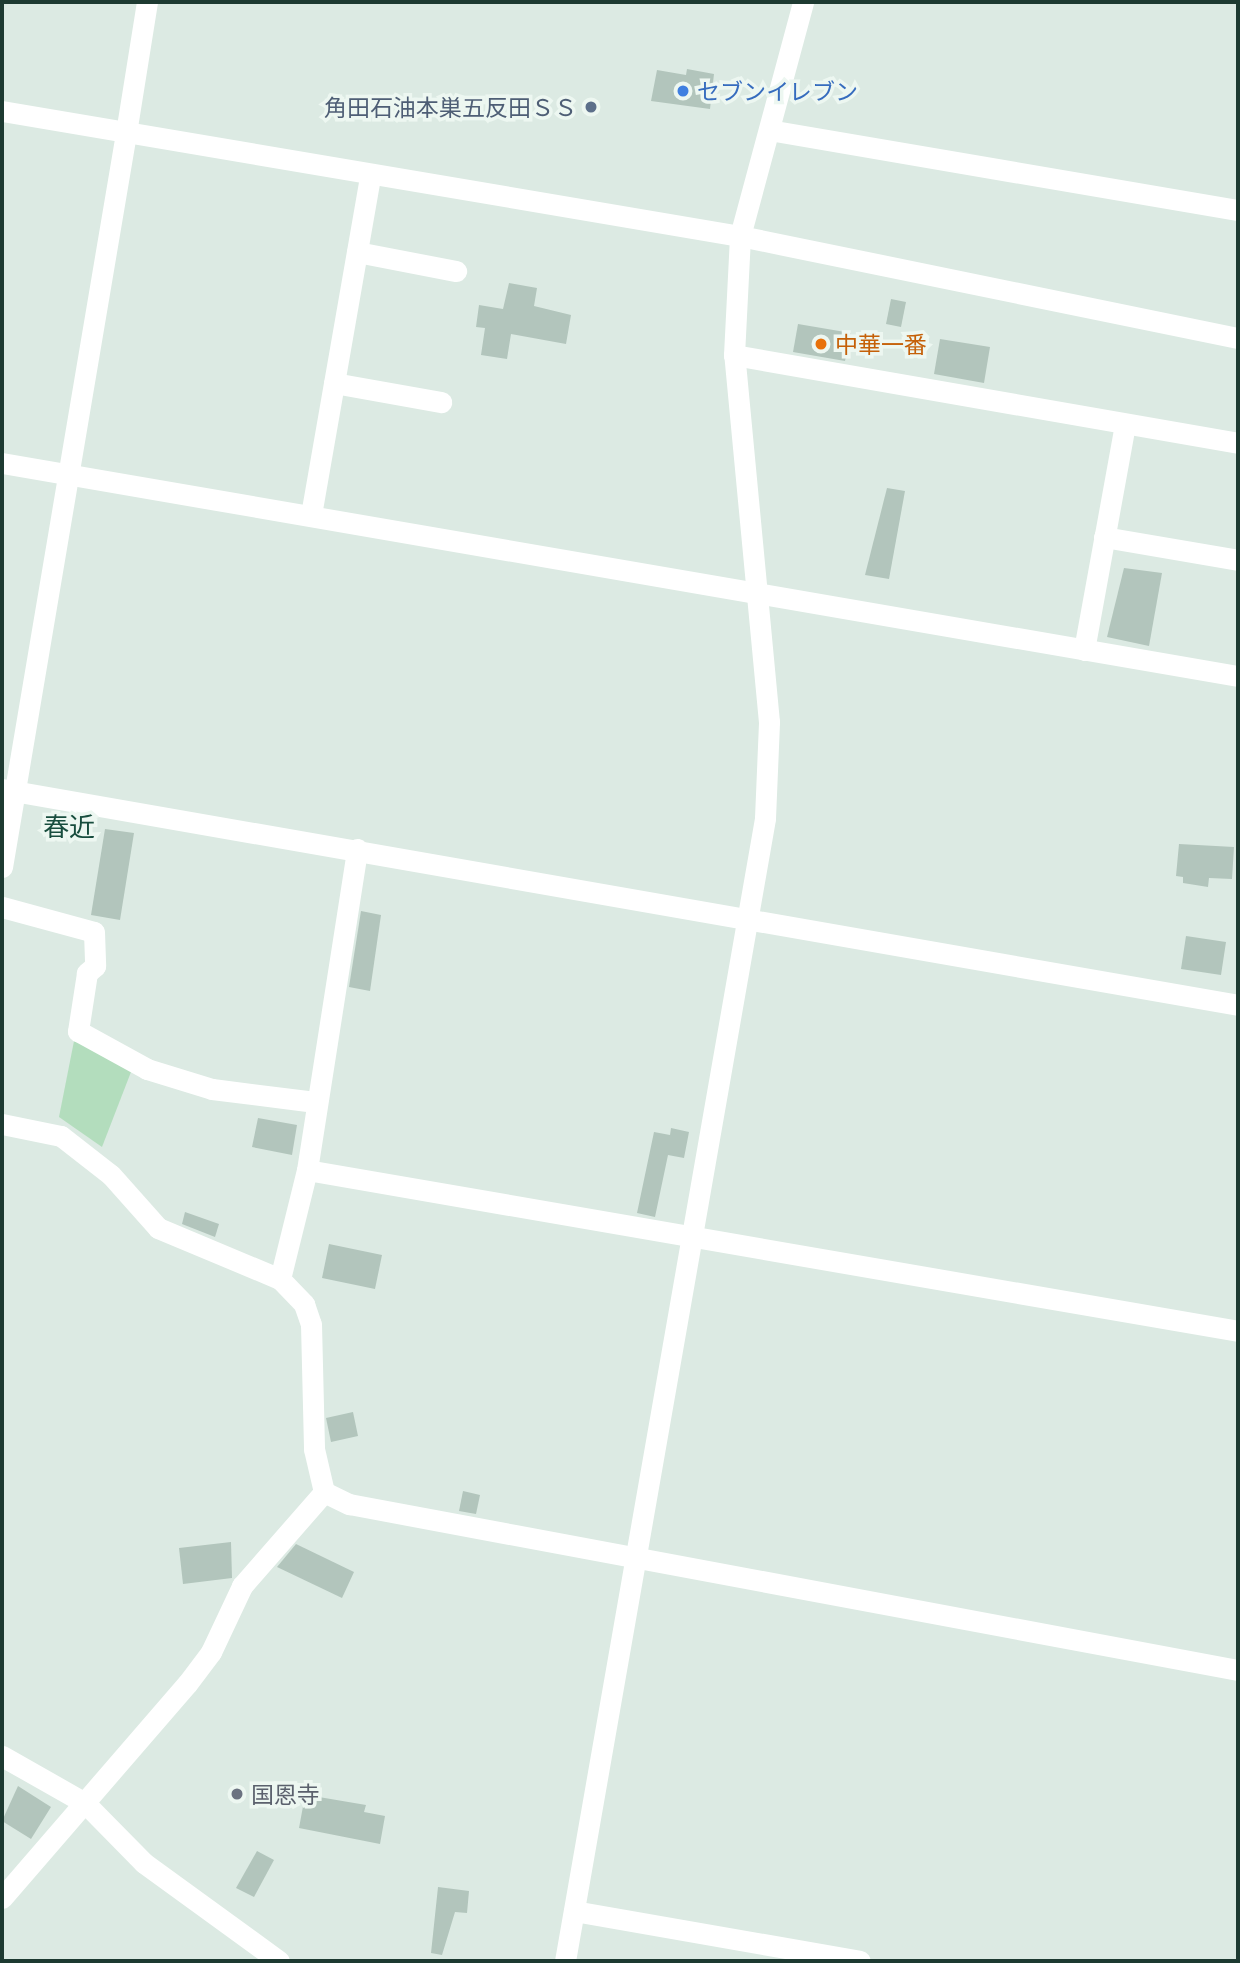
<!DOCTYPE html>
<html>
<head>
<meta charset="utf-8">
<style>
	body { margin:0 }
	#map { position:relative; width:1240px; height:1963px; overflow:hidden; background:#dceae3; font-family:Manrope,"Noto Sans JP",sans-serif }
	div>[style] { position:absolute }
	.green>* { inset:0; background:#b3ddbd }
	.building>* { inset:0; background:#b2c5bc }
	.minor>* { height:21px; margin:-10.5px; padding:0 10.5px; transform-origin:10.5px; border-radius:10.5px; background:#fff }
	.tertiary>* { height:21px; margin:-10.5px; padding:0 10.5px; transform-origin:10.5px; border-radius:10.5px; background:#fff }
	.dots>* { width:19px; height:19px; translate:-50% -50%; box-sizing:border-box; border:4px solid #edf7f1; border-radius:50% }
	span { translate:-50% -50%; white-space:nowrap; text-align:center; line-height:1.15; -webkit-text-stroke:7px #edf7f1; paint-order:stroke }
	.shop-label { font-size:23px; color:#366cbe }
	.left { translate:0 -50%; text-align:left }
	.service-label { font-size:23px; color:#4e5e75 }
	.right { translate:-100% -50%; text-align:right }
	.food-label { font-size:23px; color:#c56008 }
	.worship-label { font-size:23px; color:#5b616d }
	.quarter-label { font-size:26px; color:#184d3e }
	.frame { position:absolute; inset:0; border:4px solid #1d3a31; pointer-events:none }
</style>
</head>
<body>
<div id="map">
	<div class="green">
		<i style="clip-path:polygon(75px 1036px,136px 1059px,102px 1147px,59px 1117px)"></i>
	</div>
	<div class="building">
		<i style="clip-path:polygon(687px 69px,714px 74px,710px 109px,651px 101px,657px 70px,686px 75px)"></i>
		<i style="clip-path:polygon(509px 283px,537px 288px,534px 306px,571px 315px,566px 344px,511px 334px,507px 359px,481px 355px,485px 328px,476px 327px,479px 305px,503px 309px)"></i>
		<i style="clip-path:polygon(891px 299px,906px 302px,901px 327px,886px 324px)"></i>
		<i style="clip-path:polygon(798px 324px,851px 333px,845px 361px,793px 352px)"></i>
		<i style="clip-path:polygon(940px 339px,990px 347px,984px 383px,934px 374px)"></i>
		<i style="clip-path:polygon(887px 488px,905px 491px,889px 579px,865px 575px)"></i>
		<i style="clip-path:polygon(1124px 568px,1162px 573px,1149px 646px,1107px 637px)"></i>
		<i style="clip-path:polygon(105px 829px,134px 833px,120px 920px,91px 915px)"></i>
		<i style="clip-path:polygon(1179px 844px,1234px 847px,1232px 879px,1209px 878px,1208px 887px,1183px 883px,1183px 877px,1176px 876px)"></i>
		<i style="clip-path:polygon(361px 911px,381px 915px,370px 991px,349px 987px)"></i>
		<i style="clip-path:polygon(1186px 936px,1226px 942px,1221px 975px,1181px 969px)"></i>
		<i style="clip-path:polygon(258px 1118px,297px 1125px,292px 1155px,252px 1147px)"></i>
		<i style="clip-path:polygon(671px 1128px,689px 1132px,684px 1158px,668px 1155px,655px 1217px,637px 1213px,654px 1132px,670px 1135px)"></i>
		<i style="clip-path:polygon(185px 1212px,219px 1224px,215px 1237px,182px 1224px)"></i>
		<i style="clip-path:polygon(329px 1244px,382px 1255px,375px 1289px,322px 1278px)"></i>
		<i style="clip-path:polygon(353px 1412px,358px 1436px,331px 1442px,326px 1418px)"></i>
		<i style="clip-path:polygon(463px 1491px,480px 1495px,476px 1514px,459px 1511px)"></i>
		<i style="clip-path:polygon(231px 1542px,232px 1578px,183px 1584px,179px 1548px)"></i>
		<i style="clip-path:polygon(296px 1544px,354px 1572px,342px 1598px,277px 1567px)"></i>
		<i style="clip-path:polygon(18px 1786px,51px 1807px,31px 1839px,2px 1821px)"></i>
		<i style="clip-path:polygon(313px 1796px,366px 1805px,364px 1812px,385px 1816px,380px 1844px,299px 1828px,304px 1801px)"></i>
		<i style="clip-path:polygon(257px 1851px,274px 1860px,254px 1897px,236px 1888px)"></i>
		<i style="clip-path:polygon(438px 1887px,469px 1891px,467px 1913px,455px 1912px,442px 1955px,431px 1953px)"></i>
	</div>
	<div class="minor">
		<i style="left:769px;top:130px;width:476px;rotate:9.7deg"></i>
		<i style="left:357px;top:252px;width:101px;rotate:10.9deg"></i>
		<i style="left:734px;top:355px;width:512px;rotate:9.9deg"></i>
		<i style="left:334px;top:383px;width:109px;rotate:10.1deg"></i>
		<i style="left:2px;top:463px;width:1254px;rotate:9.78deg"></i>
		<i style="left:311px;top:515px;width:344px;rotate:-80.1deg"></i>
		<i style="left:1104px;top:537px;width:136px;rotate:9.7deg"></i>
		<i style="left:1084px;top:650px;width:230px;rotate:-79.7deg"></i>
		<i style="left:2px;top:789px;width:1255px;rotate:9.91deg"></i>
		<i style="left:2px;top:867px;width:744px;rotate:-80.41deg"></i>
		<i style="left:2px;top:907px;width:95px;rotate:15.2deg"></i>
		<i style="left:94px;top:932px;width:34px;rotate:88deg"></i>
		<i style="left:95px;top:966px;width:11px;rotate:139deg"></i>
		<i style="left:87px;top:973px;width:59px;rotate:98.8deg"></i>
		<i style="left:78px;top:1031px;width:79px;rotate:28.8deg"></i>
		<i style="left:147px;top:1069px;width:68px;rotate:17.1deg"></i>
		<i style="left:212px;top:1089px;width:104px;rotate:7.2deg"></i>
		<i style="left:2px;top:1124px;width:60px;rotate:11.5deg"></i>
		<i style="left:61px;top:1136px;width:63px;rotate:38deg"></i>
		<i style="left:111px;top:1175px;width:71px;rotate:48.4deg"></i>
		<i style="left:158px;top:1228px;width:132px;rotate:22.7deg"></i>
		<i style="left:280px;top:1279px;width:35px;rotate:46deg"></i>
		<i style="left:304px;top:1304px;width:21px;rotate:71deg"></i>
		<i style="left:311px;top:1324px;width:125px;rotate:88.6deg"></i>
		<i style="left:314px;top:1449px;width:44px;rotate:76.9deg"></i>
		<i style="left:307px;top:1170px;width:945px;rotate:9.81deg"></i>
		<i style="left:280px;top:1279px;width:112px;rotate:-76.1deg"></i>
		<i style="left:307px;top:1170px;width:325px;rotate:-81.1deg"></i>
		<i style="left:324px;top:1492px;width:28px;rotate:26deg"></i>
		<i style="left:349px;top:1504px;width:904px;rotate:10.58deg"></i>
		<i style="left:2px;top:1756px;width:95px;rotate:29.5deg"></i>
		<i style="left:85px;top:1803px;width:84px;rotate:45.5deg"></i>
		<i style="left:144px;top:1863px;width:167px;rotate:36deg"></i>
		<i style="left:2px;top:1898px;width:283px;rotate:-49.2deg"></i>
		<i style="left:187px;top:1684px;width:40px;rotate:-53deg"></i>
		<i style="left:211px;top:1652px;width:73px;rotate:-64.8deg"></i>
		<i style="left:242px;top:1586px;width:125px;rotate:-48.9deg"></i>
	</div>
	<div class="tertiary">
		<i style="left:2px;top:111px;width:749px;rotate:9.61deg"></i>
		<i style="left:740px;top:236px;width:508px;rotate:11.58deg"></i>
		<i style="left:126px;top:133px;width:133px;rotate:-80.9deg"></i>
		<i style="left:574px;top:1911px;width:290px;rotate:9.9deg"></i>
		<i style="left:565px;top:1961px;width:1160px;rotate:-80.07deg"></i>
		<i style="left:765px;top:818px;width:96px;rotate:-87.6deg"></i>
		<i style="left:769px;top:722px;width:369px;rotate:-95.4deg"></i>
		<i style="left:734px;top:355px;width:119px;rotate:-87.1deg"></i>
		<i style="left:740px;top:236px;width:242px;rotate:-74.9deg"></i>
	</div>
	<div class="dots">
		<i style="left:683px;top:91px;background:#3f7fe0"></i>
		<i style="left:591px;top:107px;background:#5c6f8a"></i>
		<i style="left:821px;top:344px;background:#e8710a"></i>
		<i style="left:237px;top:1794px;background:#6b7280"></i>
	</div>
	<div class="shop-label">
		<span class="left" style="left:697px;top:91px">セブンイレブン</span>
	</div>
	<div class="service-label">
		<span class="right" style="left:577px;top:107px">角田石油本巣五反田ＳＳ</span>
	</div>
	<div class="food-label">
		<span class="left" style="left:835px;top:344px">中華一番</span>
	</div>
	<div class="worship-label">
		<span class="left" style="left:251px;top:1794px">国恩寺</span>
	</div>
	<div class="quarter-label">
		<span style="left:69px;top:827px">春近</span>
	</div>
	<div class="frame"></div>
</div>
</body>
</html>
